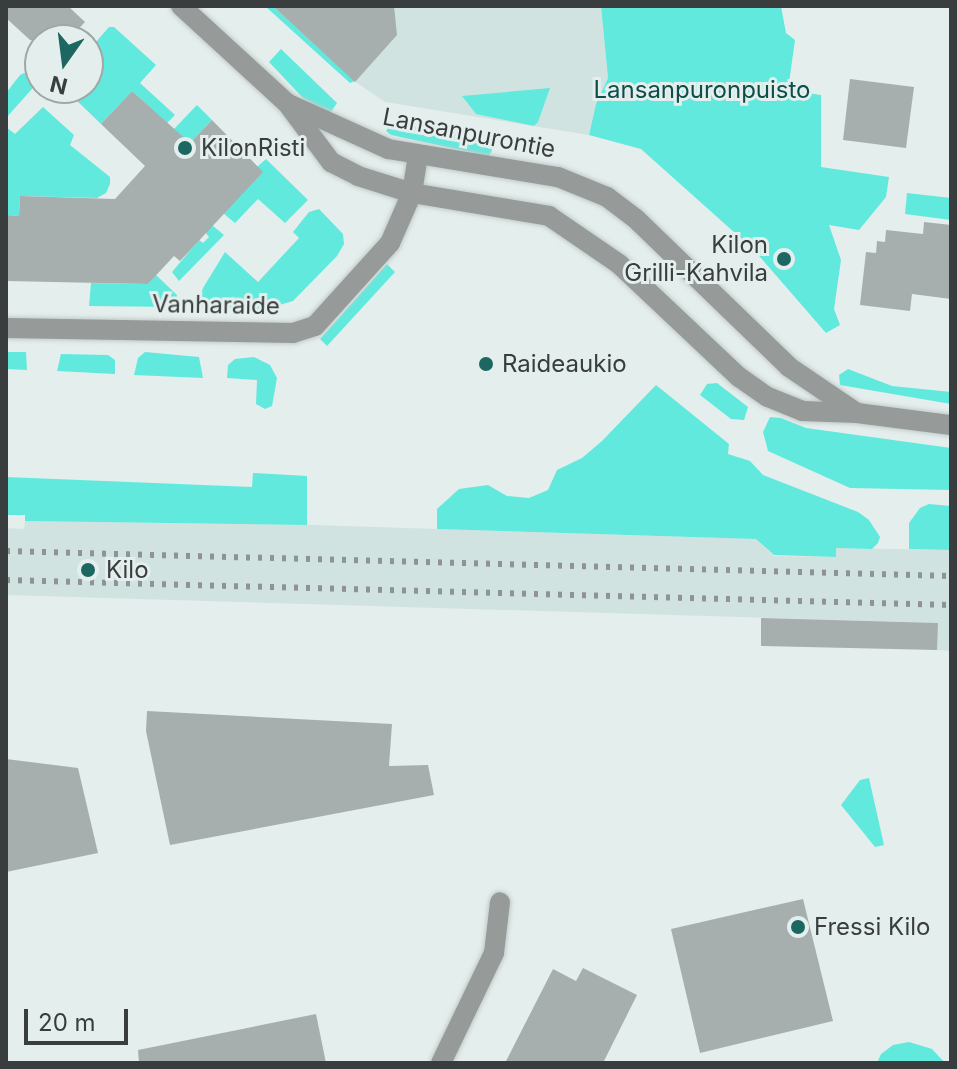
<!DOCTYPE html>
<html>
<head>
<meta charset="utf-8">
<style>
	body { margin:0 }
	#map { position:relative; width:957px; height:1069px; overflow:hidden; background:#e4eeed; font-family:Inter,sans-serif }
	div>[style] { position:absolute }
	.built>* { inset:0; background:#d1e3e1 }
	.green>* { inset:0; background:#61e9dd }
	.building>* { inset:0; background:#a7afae }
	.roads { filter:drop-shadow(0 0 2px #c2cbca) drop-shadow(0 0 2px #c2cbca) }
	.minor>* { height:20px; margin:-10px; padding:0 10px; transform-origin:10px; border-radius:10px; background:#969a99 }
	.rail>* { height:6px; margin-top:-3px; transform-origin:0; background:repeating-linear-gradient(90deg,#8e9494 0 4px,transparent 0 12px) }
	.dots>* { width:22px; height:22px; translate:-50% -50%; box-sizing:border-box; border:4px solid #e4eeed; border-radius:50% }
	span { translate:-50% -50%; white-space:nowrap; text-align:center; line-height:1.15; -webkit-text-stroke:6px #e4eeed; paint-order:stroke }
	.park-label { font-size:24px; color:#0d4e49 }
	.street-label { font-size:24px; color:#393d3d }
	.poi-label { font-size:24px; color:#393d3d }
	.left { translate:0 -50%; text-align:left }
	.right { translate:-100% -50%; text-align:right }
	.frame { position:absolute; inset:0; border:8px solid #393d3d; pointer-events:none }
	.north { position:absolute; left:24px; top:24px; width:80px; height:80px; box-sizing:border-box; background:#e4eeed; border:2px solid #a0a7a7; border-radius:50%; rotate:194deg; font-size:22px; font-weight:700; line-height:32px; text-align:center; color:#393d3d }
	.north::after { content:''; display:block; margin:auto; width:28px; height:36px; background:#1c6761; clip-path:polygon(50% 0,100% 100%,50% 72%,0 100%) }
	.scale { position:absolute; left:24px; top:1009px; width:104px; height:36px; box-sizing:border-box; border:4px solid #393d3d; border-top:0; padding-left:10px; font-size:24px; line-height:28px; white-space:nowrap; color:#393d3d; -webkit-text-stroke:6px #e4eeed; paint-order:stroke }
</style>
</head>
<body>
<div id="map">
	<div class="built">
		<i style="clip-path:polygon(273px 6px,601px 6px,608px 78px,596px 104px,589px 135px,385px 102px,354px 81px)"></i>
		<i style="clip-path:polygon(25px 521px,313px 525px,757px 539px,774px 556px,836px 557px,836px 548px,951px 550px,951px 651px,937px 650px,937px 623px,6px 595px,6px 528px,24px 529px)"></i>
	</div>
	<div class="green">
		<i style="clip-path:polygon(265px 6px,273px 6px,355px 81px,350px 83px)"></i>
		<i style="clip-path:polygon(601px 6px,781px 6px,786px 33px,795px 40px,788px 90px,821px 95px,821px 167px,889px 177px,886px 197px,859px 230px,829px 225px,841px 260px,834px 309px,840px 325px,826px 333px,754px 250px,641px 149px,589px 135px,596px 104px,608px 78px)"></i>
		<i style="clip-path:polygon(109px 27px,114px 27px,156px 65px,140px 83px,175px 115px,167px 123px,132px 91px,101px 124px,72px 96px,79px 88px,88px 88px,88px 51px)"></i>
		<i style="clip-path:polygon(281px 49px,337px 103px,330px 113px,303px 98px,269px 62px)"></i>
		<i style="clip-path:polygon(33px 69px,40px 71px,40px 80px,6px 118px,6px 93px,20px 75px)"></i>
		<i style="clip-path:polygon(550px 88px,538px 122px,534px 126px,476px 114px,462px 96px)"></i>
		<i style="clip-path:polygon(197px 105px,212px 120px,189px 144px,174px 129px)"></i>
		<i style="clip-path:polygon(43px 107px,74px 135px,70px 145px,110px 177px,110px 184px,106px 193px,97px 198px,20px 196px,19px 216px,6px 215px,6px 127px,15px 134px)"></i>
		<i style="clip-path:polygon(392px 122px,488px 141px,492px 150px,489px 156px,391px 135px,386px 131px)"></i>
		<i style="clip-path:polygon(266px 159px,308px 200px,285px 223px,258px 199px,235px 223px,218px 209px,262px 172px,257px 167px)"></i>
		<i style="clip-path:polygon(907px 193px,951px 198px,951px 220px,905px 214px)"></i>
		<i style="clip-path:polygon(319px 209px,343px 234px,344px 244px,337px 256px,293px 301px,266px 309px,197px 307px,203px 288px,225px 252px,258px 282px,299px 238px,293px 232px,309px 212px)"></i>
		<i style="clip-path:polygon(207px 221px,224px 235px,179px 281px,172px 272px,199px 240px,203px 243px,209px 237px,201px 227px)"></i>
		<i style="clip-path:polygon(387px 264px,395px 272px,327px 346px,320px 339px)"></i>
		<i style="clip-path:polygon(156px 275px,177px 295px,176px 307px,89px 306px,91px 283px,148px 284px)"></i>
		<i style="clip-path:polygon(6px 352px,26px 352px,27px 370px,6px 369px)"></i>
		<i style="clip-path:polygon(145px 352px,199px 357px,203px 378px,134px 375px,138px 358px)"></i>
		<i style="clip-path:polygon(61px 354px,108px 355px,115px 360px,115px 374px,57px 371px)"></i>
		<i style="clip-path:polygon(254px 357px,270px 365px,277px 378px,272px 406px,265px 409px,256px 404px,257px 380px,227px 378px,228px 365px,235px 359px)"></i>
		<i style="clip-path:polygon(848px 369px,892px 386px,951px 392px,951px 404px,840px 385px,839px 375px)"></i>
		<i style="clip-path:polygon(717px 383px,748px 407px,744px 420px,731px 419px,700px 395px,707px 384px)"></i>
		<i style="clip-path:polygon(656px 385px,729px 444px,728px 454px,750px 461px,763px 475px,858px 512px,869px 520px,880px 537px,878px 543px,872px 549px,836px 548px,836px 557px,774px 555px,756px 539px,437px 529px,437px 509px,459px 489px,488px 485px,507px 496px,529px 498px,548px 490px,557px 470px,582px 458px,602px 441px)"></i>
		<i style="clip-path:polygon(770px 417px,781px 418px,806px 428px,951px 448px,951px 490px,850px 488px,768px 451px,763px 432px)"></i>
		<i style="clip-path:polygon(253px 473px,307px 476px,307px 525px,25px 521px,25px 515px,6px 515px,6px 477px,252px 487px)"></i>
		<i style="clip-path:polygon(929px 504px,951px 506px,951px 550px,909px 549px,909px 523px,920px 508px)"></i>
		<i style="clip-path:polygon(869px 778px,884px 845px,875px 847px,841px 805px,860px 780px)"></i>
		<i style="clip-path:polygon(909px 1042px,932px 1049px,945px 1063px,877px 1063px,881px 1054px,893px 1045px)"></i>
	</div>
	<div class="building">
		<i style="clip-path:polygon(6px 6px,68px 6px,85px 22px,68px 40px,30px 40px,6px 18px)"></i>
		<i style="clip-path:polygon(273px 6px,394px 6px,397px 35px,355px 82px)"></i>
		<i style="clip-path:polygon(850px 79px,914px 87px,906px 148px,843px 140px)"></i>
		<i style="clip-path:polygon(132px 91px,190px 143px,212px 120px,263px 172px,180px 261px,174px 256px,148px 284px,6px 281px,6px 215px,19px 216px,20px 196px,115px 199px,145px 166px,101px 124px)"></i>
		<i style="clip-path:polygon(924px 222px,951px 225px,951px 299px,912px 294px,910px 311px,860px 305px,866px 252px,876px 253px,877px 241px,885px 242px,886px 230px,923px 234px)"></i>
		<i style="clip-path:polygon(761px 618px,938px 623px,937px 650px,761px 646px)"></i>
		<i style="clip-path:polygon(147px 711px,392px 724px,389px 766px,428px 765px,434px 795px,170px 845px,146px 731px)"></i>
		<i style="clip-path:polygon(6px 759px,78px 768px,98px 853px,6px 872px)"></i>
		<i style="clip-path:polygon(803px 899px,833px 1021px,700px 1053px,671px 929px)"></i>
		<i style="clip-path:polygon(583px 968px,637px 995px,603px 1063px,505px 1063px,553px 969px,576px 981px)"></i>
		<i style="clip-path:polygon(316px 1014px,326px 1063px,139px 1063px,138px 1050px)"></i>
	</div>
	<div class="roads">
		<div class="minor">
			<i style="left:181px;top:6px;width:144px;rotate:42.5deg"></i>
			<i style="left:287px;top:103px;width:74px;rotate:53.3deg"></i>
			<i style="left:331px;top:162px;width:30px;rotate:27deg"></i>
			<i style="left:358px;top:176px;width:57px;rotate:17.5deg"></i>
			<i style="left:412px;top:193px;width:139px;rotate:9.5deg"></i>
			<i style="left:549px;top:216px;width:85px;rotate:34.4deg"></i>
			<i style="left:619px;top:264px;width:165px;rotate:43.3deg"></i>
			<i style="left:739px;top:377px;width:35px;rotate:35deg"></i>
			<i style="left:768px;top:397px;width:37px;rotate:22deg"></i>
			<i style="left:802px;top:411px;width:55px;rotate:2.1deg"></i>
			<i style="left:857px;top:413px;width:95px;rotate:7.3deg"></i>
			<i style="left:291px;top:105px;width:107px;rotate:24.4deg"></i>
			<i style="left:388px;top:149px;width:172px;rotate:9.4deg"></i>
			<i style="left:558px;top:177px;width:53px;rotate:22.2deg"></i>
			<i style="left:607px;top:197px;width:36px;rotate:37deg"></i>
			<i style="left:636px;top:219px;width:213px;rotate:44deg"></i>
			<i style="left:789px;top:367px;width:82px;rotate:34.1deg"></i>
			<i style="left:6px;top:328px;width:287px;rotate:1deg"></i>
			<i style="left:293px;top:333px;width:23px;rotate:-18deg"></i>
			<i style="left:315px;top:326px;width:112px;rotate:-47.9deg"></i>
			<i style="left:390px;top:243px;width:55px;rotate:-66.3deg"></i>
			<i style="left:412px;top:193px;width:38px;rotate:-81deg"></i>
			<i style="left:441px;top:1063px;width:122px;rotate:-64.3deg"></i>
			<i style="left:494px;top:953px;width:51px;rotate:-83.3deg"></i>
		</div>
	</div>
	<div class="rail">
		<i style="left:6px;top:551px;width:945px;rotate:1.52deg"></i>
		<i style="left:6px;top:580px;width:945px;rotate:1.52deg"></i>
	</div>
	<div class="dots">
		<i style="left:185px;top:148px;background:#1c6761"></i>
		<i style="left:784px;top:259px;background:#1c6761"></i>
		<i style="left:486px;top:364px;background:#1c6761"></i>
		<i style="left:88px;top:570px;background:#1c6761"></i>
		<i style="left:798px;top:927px;background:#1c6761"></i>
	</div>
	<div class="park-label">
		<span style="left:702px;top:90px">Lansanpuronpuisto</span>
	</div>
	<div class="street-label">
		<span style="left:469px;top:133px;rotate:11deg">Lansanpurontie</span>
		<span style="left:216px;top:305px;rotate:1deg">Vanharaide</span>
	</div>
	<div class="poi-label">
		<span class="left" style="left:201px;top:148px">KilonRisti</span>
		<span class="right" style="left:768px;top:259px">Kilon<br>Grilli-Kahvila</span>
		<span class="left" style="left:502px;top:364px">Raideaukio</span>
		<span class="left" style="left:106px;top:570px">Kilo</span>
		<span class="left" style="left:814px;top:927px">Fressi Kilo</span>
	</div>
	<div class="frame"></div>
	<div class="north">N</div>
	<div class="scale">20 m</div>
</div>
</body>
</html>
